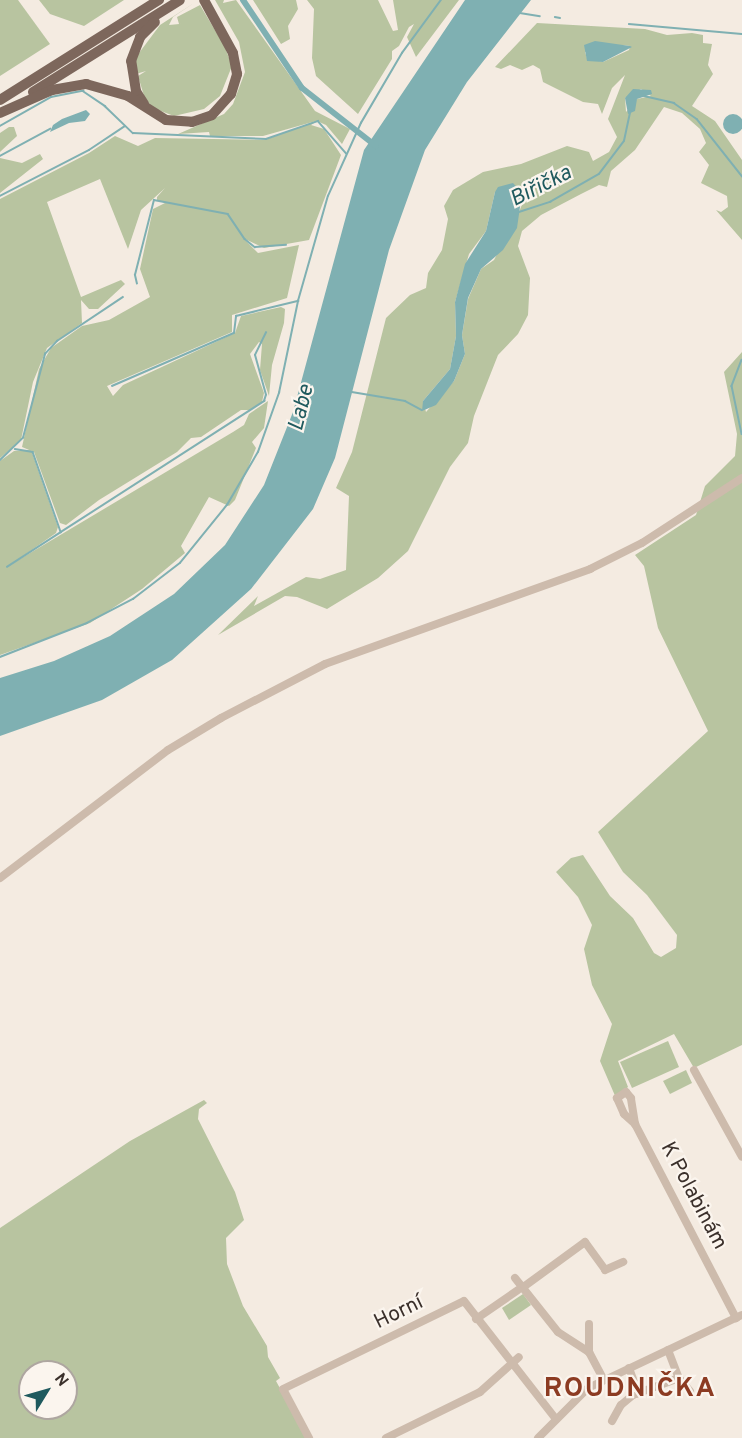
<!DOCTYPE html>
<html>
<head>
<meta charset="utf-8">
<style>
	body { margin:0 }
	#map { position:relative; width:742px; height:1438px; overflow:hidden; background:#f4ebe1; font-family:Overpass,sans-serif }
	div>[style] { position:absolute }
	.green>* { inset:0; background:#b8c4a0 }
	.water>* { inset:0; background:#7fb0b2 }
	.round { border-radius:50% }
	.stream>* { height:1.5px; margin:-0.75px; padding:0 0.75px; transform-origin:0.75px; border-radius:0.75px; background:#7fb0b2 }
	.canal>* { height:6px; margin:-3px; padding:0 3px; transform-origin:3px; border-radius:3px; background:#7fb0b2 }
	.minor>* { height:8px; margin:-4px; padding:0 4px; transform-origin:4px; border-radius:4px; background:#cdbbac }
	.major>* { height:10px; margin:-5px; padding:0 5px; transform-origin:5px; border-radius:5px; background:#7d675c }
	span { translate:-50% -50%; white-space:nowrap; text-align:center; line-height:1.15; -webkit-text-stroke:4.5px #fbf5ee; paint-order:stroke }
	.street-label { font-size:21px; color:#3b302b }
	.water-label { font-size:22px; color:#1f5a5e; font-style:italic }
	.district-label { font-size:27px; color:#8c3b22; font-weight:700; letter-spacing:1.5px }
	.north { position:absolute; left:18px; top:1360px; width:60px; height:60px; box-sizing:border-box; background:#fbf5ee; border:2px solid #aea6a0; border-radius:50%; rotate:53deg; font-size:16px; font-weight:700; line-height:24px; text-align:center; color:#3b302b }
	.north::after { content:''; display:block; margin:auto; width:21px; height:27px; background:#1f5a5e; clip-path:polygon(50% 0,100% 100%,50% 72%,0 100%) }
</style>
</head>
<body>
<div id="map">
	<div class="green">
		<i style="clip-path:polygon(0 0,18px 0,50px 44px,0 76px)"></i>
		<i style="clip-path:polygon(39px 0,124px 0,84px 26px,50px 14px)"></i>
		<i style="clip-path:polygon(215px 0,224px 0,223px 3px,236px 0,315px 111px,350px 129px,342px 144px,326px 125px,317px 121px,311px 125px,324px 129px,341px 155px,309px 240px,264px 248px,243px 238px,258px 253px,299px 245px,287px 298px,232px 315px,232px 332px,107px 386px,113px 396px,123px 385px,235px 333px,241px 316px,281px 307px,285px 309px,284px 323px,272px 365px,269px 396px,260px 370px,262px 344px,259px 342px,250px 354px,264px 393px,262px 402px,250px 410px,241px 410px,201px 437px,191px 438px,177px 452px,99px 500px,66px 525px,60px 523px,34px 452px,22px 447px,39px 369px,51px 348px,82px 326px,109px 320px,150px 297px,140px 269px,153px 209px,165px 203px,157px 200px,157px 197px,165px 188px,141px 210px,128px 249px,100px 179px,47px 202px,81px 297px,121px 280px,125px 284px,98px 309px,89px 309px,81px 300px,82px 323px,47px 348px,33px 382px,21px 440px,0 458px,0 199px,89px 153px,115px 136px,138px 146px,155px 138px,265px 140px,316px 121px,263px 136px,210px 136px,209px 132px,178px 134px,224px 114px,233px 104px,245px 72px,239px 42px)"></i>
		<i style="clip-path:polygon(253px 0,296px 0,298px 9px,288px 26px,290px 39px,281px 44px)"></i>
		<i style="clip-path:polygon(307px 0,378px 0,393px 31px,398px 30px,393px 0,459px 0,416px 57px,407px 37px,414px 24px,409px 27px,399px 46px,392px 51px,392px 59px,358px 114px,316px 76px,312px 58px,314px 9px)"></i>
		<i style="clip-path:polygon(194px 3px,173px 17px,169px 25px,200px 22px,179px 24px,177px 17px,200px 5px,225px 47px,232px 66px,220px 96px,204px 109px,174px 116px,153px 108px,145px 99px,138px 76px,146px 71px,136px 74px,136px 57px,160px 25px)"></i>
		<i style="clip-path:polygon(evenodd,537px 23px,645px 29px,667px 35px,692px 33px,703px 35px,703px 43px,712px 44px,708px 65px,713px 74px,692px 106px,715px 121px,742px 160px,742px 240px,716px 210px,721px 212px,728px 207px,727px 196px,701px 183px,709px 165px,699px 152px,706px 143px,700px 129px,682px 113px,664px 107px,635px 150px,611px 171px,607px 187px,599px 185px,581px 194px,541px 215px,522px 231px,518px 246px,530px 278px,528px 315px,518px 334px,498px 355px,474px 416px,468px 443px,450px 467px,408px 551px,378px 578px,327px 609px,297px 597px,285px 596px,218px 635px,258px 596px,254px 606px,306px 577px,320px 579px,346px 570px,349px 496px,336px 488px,352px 452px,386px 318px,410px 295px,426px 288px,428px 273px,442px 250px,448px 219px,444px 206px,453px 190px,483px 172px,521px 164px,567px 146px,589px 152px,593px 161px,609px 152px,617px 137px,608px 119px,625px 75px,612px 88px,602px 114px,598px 104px,583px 102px,543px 82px,540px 69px,533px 65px,522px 70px,510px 65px,501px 69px,495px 67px,537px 23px,622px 45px,630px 46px,629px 50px,603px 62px,587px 58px,585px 52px,622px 45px,537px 23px,641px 89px,651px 96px,637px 99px,626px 112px,625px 98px,641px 89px,537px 23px,520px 187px,523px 202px,519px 212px,494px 260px,481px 269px,468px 299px,462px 335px,465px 354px,454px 381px,426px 412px,423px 401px,450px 369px,456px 336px,455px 302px,469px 254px,486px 231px,495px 192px,520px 187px)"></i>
		<i style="clip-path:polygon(9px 127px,14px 127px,17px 136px,0 152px,0 133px)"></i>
		<i style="clip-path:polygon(40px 154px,43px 159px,0 193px,0 158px,22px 163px)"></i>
		<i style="clip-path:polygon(742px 352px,742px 1045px,694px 1068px,674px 1034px,618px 1061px,628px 1087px,616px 1098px,600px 1061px,612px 1024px,592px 985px,584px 949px,592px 925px,578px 897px,556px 872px,571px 858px,583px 855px,610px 896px,633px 918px,654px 953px,661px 957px,676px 948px,677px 935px,647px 895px,623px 872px,598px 832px,708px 731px,658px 628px,644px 566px,635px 555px,696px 515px,705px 486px,735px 456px,737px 434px,724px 372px)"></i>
		<i style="clip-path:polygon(268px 401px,264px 428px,252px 442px,256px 448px,235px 500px,229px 506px,209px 497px,181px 546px,185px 553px,142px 589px,90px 623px,0 655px,0 461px,14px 451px,31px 450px,58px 527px,56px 533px,10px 565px,233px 432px,244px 425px,249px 414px)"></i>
		<i style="clip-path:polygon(668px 1041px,679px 1067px,632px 1088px,620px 1062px)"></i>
		<i style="clip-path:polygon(686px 1070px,692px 1083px,670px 1094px,663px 1081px)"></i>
		<i style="clip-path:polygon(evenodd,204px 1100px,207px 1103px,199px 1109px,198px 1119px,235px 1192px,244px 1220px,226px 1238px,227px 1264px,243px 1306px,267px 1346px,268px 1357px,280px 1378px,276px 1381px,307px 1438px,0 1438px,0 1228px,130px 1141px,204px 1100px,30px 1372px,66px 1372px,66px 1408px,30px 1408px,30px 1372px)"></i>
		<i style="clip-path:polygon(523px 1294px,531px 1305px,509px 1320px,502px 1308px)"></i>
	</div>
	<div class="water">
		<i style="clip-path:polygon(465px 0,531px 0,467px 82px,425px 150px,389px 250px,335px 458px,313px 509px,251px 589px,172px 660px,102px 700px,0 736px,0 678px,54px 661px,110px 636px,174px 594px,225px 545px,264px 485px,293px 412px,364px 150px)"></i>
		<i style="clip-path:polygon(595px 41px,630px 46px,632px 47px,603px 62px,587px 61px,584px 45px)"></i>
		<i style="clip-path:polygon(633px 89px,651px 90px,652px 94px,637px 99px,635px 111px,628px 114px,625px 98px)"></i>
		<i style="clip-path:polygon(86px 110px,90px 114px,85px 121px,69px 123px,50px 132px,53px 125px,62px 119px)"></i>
		<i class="round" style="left:723px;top:114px;width:20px;height:20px"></i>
		<i style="clip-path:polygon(513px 183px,522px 193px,517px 228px,503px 250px,481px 269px,468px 298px,462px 335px,465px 354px,454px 381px,436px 405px,422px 411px,423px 401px,450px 369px,456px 336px,455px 302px,465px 264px,486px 231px,495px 192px,498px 187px)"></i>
	</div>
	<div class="stream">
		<i style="left:520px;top:13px;width:20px;rotate:9deg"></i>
		<i style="left:555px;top:17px;width:5px;rotate:11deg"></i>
		<i style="left:629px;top:24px;width:113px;rotate:5.1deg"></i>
		<i style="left:644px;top:96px;width:31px;rotate:13deg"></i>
		<i style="left:674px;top:103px;width:28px;rotate:35deg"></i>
		<i style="left:697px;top:119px;width:73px;rotate:51.7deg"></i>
		<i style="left:0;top:126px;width:59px;rotate:-29.6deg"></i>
		<i style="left:51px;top:97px;width:33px;rotate:-11deg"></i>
		<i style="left:83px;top:91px;width:27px;rotate:34deg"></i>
		<i style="left:105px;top:106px;width:39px;rotate:44deg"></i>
		<i style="left:133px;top:133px;width:133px;rotate:2.6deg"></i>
		<i style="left:266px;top:139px;width:55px;rotate:-19.1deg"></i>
		<i style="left:318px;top:121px;width:43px;rotate:48.8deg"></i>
		<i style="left:0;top:156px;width:57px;rotate:-28.4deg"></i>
		<i style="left:0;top:196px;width:100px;rotate:-27.3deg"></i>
		<i style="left:89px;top:150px;width:43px;rotate:-33.7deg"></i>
		<i style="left:519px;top:212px;width:33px;rotate:-18deg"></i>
		<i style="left:550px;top:202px;width:56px;rotate:-29.7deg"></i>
		<i style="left:599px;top:174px;width:41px;rotate:-52.9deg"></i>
		<i style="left:624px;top:141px;width:30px;rotate:-78deg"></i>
		<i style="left:137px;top:284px;width:9px;rotate:-103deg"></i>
		<i style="left:135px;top:275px;width:77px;rotate:-75.8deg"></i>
		<i style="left:154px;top:200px;width:75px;rotate:10.7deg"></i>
		<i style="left:228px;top:214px;width:30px;rotate:56deg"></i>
		<i style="left:245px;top:239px;width:13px;rotate:39deg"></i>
		<i style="left:255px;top:247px;width:31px;rotate:-4deg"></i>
		<i style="left:742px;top:360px;width:28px;rotate:111deg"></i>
		<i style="left:732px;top:386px;width:49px;rotate:78.2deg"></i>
		<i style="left:112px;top:386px;width:133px;rotate:-23.5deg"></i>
		<i style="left:234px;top:333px;width:17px;rotate:-83deg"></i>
		<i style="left:236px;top:316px;width:64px;rotate:-13.6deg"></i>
		<i style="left:352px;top:392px;width:54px;rotate:9.6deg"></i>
		<i style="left:405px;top:401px;width:19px;rotate:28deg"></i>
		<i style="left:15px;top:449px;width:18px;rotate:9deg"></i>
		<i style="left:33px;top:452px;width:85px;rotate:70.7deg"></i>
		<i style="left:61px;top:532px;width:242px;rotate:-32.8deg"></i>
		<i style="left:264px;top:401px;width:6px;rotate:-72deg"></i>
		<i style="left:266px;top:395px;width:41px;rotate:-105.4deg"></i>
		<i style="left:255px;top:355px;width:25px;rotate:-64deg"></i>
		<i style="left:0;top:460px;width:32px;rotate:-44deg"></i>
		<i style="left:23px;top:438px;width:87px;rotate:-75.3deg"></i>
		<i style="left:45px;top:354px;width:18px;rotate:-47deg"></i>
		<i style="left:57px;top:341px;width:79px;rotate:-33.7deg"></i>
		<i style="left:7px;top:567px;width:64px;rotate:-32.9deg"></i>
		<i style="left:0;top:657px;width:93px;rotate:-21.3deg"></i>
		<i style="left:87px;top:623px;width:52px;rotate:-27.6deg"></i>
		<i style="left:133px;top:599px;width:59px;rotate:-37.5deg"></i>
		<i style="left:180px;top:563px;width:75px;rotate:-51deg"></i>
		<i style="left:227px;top:505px;width:61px;rotate:-59.7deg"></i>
		<i style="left:258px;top:452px;width:63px;rotate:-70.4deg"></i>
		<i style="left:279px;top:393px;width:94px;rotate:-78.3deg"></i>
		<i style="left:298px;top:301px;width:109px;rotate:-74.1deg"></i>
		<i style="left:328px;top:196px;width:80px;rotate:-65.7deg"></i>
		<i style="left:361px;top:123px;width:81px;rotate:-59.6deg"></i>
		<i style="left:402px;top:53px;width:66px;rotate:-53.7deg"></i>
	</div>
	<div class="canal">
		<i style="left:243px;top:0;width:106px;rotate:56.2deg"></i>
		<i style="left:302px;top:88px;width:94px;rotate:38.1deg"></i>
	</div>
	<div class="minor">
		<i style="left:0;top:878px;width:211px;rotate:-37.3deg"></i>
		<i style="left:168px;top:750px;width:62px;rotate:-31.1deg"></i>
		<i style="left:221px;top:718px;width:117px;rotate:-27.4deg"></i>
		<i style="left:325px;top:664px;width:282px;rotate:-19.7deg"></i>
		<i style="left:590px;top:569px;width:58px;rotate:-26.6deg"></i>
		<i style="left:642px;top:543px;width:119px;rotate:-33deg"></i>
		<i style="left:694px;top:1070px;width:99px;rotate:61.1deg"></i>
		<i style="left:635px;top:1124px;width:26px;rotate:-99deg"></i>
		<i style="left:631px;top:1098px;width:8px;rotate:-130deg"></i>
		<i style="left:626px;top:1092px;width:11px;rotate:146deg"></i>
		<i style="left:617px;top:1098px;width:17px;rotate:66deg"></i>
		<i style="left:624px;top:1114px;width:15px;rotate:42deg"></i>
		<i style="left:635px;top:1124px;width:219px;rotate:62.5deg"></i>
		<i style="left:515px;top:1278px;width:69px;rotate:51.5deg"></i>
		<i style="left:558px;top:1332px;width:37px;rotate:33deg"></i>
		<i style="left:589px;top:1352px;width:32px;rotate:62deg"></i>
		<i style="left:522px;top:1288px;width:78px;rotate:-36.1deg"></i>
		<i style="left:585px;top:1242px;width:34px;rotate:54deg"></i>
		<i style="left:605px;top:1270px;width:20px;rotate:-24deg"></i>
		<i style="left:476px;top:1319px;width:51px;rotate:-34.6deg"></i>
		<i style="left:589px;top:1324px;width:28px;rotate:90deg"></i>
		<i style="left:668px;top:1350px;width:30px;rotate:69deg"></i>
		<i style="left:679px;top:1378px;width:17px;rotate:50deg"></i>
		<i style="left:629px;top:1368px;width:27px;rotate:70deg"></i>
		<i style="left:612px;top:1421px;width:18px;rotate:-61deg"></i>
		<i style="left:621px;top:1405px;width:16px;rotate:-40deg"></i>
		<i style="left:633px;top:1395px;width:49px;rotate:-20.3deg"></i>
		<i style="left:309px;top:1438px;width:55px;rotate:-118deg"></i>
		<i style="left:283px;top:1389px;width:201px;rotate:-25.9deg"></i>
		<i style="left:464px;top:1301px;width:150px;rotate:52.1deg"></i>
		<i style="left:386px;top:1438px;width:105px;rotate:-26.1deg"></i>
		<i style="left:480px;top:1392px;width:52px;rotate:-41.9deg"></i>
		<i style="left:538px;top:1438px;width:71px;rotate:-45deg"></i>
		<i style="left:588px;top:1388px;width:170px;rotate:-25.4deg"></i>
	</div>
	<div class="major">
		<i style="left:33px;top:92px;width:173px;rotate:-32deg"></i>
		<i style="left:0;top:100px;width:188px;rotate:-32.2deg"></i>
		<i style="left:144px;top:104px;width:15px;rotate:-122deg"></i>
		<i style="left:136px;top:91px;width:30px;rotate:-99deg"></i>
		<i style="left:131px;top:61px;width:26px;rotate:-69deg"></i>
		<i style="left:140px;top:37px;width:21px;rotate:-45deg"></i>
		<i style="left:0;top:113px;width:57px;rotate:-23.9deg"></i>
		<i style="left:52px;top:90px;width:35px;rotate:-10deg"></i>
		<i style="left:86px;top:84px;width:44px;rotate:15.9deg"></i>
		<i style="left:128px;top:96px;width:45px;rotate:32.3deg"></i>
		<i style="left:166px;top:120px;width:26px;rotate:4deg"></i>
		<i style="left:192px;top:122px;width:21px;rotate:-19deg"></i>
		<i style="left:212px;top:115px;width:28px;rotate:-48deg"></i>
		<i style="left:231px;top:94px;width:21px;rotate:-73deg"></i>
		<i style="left:237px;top:74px;width:21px;rotate:-101deg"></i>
		<i style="left:233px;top:53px;width:60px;rotate:-118.7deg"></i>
	</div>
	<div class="street-label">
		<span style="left:693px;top:1196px;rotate:62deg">K Polabinám</span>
		<span style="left:399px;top:1313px;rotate:-26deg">Horní</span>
	</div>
	<div class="water-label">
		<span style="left:541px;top:187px;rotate:-27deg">Biřička</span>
		<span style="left:302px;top:408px;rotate:-76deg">Labe</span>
	</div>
	<div class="district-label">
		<span style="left:630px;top:1390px">ROUDNIČKA</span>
	</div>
	<div class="north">N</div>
</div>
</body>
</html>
